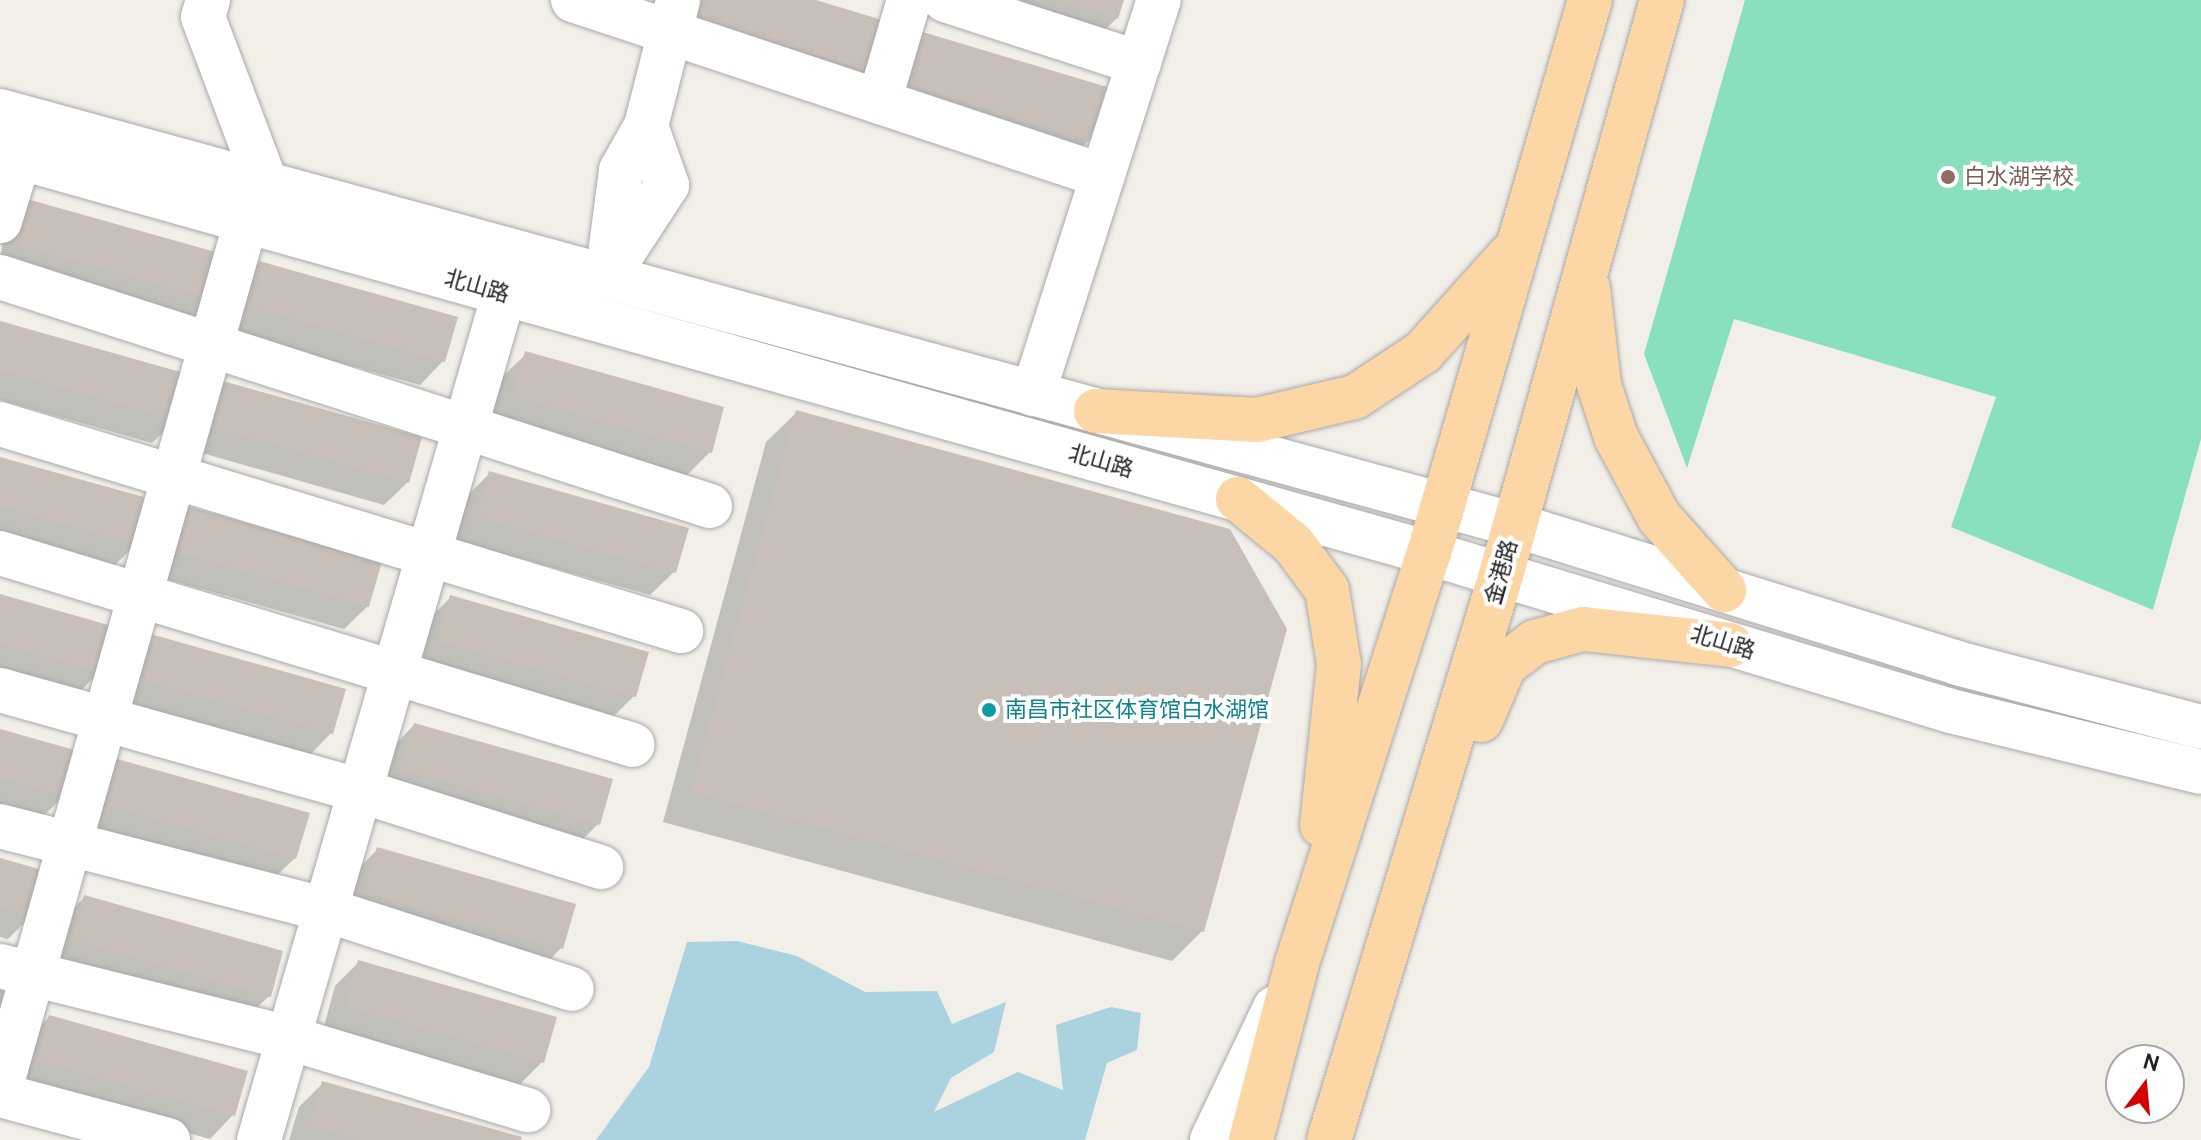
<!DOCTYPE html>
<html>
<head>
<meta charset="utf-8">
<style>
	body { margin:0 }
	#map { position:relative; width:2201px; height:1140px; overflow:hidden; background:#f2efe9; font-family:Cabin,"Noto Sans SC",sans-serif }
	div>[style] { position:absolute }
	.pitch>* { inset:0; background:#88e0be }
	.water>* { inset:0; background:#aad3df }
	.shadow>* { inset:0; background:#0003 }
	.building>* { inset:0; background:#c7bfb8 }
	.roads { filter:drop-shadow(0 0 2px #a9a9a9) drop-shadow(0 0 2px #a9a9a9) }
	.minor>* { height:44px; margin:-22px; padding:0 22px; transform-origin:22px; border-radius:22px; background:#fff }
	.major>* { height:44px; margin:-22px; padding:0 22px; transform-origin:22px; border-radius:22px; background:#fcd6a4 }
	.dots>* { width:22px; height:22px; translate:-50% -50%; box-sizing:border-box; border:4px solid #fff; border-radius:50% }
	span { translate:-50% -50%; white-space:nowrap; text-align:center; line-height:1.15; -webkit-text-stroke:8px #fff; paint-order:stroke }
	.education-label { font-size:22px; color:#785e54 }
	.left { translate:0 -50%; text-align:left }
	.street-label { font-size:22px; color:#222 }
	.culture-label { font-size:22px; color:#0d838f }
	.north { position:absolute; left:2105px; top:1044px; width:80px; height:80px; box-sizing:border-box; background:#fff; border:2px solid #a7a7a7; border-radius:50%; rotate:16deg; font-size:22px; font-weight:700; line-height:32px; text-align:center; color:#222 }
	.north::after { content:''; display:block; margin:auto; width:28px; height:36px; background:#d40000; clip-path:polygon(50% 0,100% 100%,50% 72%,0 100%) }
</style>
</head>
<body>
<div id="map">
	<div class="pitch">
		<i style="clip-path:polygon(1745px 0,2201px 0,2201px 439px,2153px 610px,1951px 527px,1996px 397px,1734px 319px,1687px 468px,1644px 354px)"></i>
	</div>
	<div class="water">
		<i style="clip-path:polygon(737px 941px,797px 956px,865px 992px,937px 991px,952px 1024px,1006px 1002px,994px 1052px,951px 1078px,934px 1112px,1018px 1072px,1063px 1090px,1056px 1025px,1111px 1007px,1141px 1013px,1137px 1050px,1107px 1063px,1085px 1140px,596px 1140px,649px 1067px,687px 942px)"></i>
	</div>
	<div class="shadow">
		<i style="clip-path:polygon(954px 0,1122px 0,1117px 18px,1093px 41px)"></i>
		<i style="clip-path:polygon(894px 56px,1089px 140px,1065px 164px,878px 108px)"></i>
		<i style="clip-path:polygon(4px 225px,212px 299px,189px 323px,0 270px)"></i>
		<i style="clip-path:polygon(259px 263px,443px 361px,420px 385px,223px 330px,236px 287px)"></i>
		<i style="clip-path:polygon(0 323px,176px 420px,152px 443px,0 400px)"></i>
		<i style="clip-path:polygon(526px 354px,710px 452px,686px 476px,490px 420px,502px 377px)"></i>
		<i style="clip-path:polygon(200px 407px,408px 482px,384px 505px,188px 449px)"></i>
		<i style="clip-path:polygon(797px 412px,1202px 931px,1172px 961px,663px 822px,766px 442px)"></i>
		<i style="clip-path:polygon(0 459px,136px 544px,113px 567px,0 535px)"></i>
		<i style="clip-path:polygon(490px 473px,674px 572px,650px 595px,454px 540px,466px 497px)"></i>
		<i style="clip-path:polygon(160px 531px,368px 606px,344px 629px,148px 574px)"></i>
		<i style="clip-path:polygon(0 597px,100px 671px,77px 695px,0 673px)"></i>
		<i style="clip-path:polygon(450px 598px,634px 696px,611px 719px,414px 664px,427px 621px)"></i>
		<i style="clip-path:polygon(124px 659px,331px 733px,308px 757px,112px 701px)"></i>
		<i style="clip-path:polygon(414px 725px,598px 824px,575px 847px,378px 792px,391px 749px)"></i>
		<i style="clip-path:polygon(0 731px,64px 796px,40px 819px,0 808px)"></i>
		<i style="clip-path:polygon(87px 783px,295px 858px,271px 881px,75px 826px)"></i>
		<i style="clip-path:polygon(377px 850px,561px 948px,538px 972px,341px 916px,354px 873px)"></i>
		<i style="clip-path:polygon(0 860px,31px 916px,8px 939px,0 937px)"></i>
		<i style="clip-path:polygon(85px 897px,269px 996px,245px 1019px,49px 964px,61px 921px)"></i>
		<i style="clip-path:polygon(358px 963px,542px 1062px,519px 1085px,323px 1030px,335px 986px)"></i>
		<i style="clip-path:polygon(0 990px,8px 992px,0 1021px)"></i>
		<i style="clip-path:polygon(49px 1017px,233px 1115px,210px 1139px,13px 1084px,26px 1041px)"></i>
		<i style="clip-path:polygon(323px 1083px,519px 1140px,289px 1140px,299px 1107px)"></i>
	</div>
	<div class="building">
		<i style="clip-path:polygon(692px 0,816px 0,892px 23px,876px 77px,686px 20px)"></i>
		<i style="clip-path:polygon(1057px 0,1124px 0,1118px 19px)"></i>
		<i style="clip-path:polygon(916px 30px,1107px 87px,1090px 141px,900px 84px)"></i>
		<i style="clip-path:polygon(27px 199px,226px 255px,214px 300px,14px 244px)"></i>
		<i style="clip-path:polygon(259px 261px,458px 317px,445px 362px,246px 306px)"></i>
		<i style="clip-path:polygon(0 321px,191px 375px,178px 421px,0 370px)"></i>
		<i style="clip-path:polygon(525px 351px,724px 407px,712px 453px,512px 396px)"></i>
		<i style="clip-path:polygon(223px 381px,422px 437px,409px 483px,210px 426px)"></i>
		<i style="clip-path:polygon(796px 410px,1230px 529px,1287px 629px,1204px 932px,691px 792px)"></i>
		<i style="clip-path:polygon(0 457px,151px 499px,138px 545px,0 506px)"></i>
		<i style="clip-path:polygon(489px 471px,689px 528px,676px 573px,477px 517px)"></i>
		<i style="clip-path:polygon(183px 505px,382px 561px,369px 607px,170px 550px)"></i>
		<i style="clip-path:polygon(0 594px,115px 627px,102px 672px,0 644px)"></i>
		<i style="clip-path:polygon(450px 595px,649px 652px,636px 697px,437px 641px)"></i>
		<i style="clip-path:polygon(147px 633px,346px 689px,333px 734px,134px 678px)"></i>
		<i style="clip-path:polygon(414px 723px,613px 779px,600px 825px,400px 769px)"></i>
		<i style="clip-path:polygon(0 729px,78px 751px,65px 797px,0 778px)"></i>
		<i style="clip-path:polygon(110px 757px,310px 813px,296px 859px,97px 803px)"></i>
		<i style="clip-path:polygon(377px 847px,576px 904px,563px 949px,364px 893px)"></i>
		<i style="clip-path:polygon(0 858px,46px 871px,33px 917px,0 907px)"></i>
		<i style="clip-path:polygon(84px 895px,283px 951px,271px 997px,72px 940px)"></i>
		<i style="clip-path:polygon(358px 960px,557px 1017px,544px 1063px,345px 1006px)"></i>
		<i style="clip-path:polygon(49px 1015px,248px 1071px,235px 1116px,36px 1060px)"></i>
		<i style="clip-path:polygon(322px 1081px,522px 1137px,521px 1140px,358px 1140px,309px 1126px)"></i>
	</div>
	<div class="roads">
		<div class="minor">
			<i style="left:208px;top:0;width:18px;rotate:106deg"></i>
			<i style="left:203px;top:17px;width:178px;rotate:69.3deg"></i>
			<i style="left:573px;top:0;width:558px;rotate:18.37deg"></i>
			<i style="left:945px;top:0;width:204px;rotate:18deg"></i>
			<i style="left:879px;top:102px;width:106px;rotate:-73.6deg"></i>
			<i style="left:0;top:111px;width:1571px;rotate:15.28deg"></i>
			<i style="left:1515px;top:525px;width:463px;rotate:17.3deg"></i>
			<i style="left:1957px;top:663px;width:252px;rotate:14.7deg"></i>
			<i style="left:646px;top:126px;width:63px;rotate:70.4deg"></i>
			<i style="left:667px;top:185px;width:110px;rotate:123.1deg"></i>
			<i style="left:607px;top:277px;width:108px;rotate:-82.5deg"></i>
			<i style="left:621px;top:170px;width:51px;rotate:-60.4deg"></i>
			<i style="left:646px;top:126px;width:130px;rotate:-75.7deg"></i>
			<i style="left:0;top:152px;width:1484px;rotate:15.67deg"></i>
			<i style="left:1429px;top:553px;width:545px;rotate:16.84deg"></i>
			<i style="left:1951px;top:711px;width:257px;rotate:13.7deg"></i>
			<i style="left:0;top:221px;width:66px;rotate:-73.2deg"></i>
			<i style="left:0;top:277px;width:746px;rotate:17.88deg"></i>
			<i style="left:1033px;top:394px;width:414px;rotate:-72.3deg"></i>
			<i style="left:0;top:424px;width:712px;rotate:16.91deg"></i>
			<i style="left:0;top:553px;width:661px;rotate:16.87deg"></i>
			<i style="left:0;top:690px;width:375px;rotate:15.6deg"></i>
			<i style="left:361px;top:791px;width:252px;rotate:17.6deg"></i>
			<i style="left:0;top:826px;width:337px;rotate:14.4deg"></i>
			<i style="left:326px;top:910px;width:258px;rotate:17.8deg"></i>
			<i style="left:0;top:966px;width:298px;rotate:14deg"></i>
			<i style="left:289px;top:1038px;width:250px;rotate:16.8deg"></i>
			<i style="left:0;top:1090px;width:903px;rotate:-74.19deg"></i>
			<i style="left:0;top:1095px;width:174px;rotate:15deg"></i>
			<i style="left:259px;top:1140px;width:881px;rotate:-73.85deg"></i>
			<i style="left:1212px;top:1140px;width:146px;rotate:-64.5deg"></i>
		</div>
		<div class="major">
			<i style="left:1588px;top:288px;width:98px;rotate:83.5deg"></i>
			<i style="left:1599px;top:385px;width:55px;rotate:71.9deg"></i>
			<i style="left:1616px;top:437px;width:91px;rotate:61.7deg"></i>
			<i style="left:1659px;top:517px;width:98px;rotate:48.3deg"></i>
			<i style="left:1096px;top:411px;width:161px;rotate:3.2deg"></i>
			<i style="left:1257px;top:420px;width:101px;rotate:-13.2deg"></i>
			<i style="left:1355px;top:397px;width:82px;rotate:-33.5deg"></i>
			<i style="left:1423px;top:352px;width:130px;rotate:-48.1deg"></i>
			<i style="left:1238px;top:499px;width:71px;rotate:39.3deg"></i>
			<i style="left:1293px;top:544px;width:57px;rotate:53.5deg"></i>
			<i style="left:1327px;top:590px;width:75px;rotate:80.8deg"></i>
			<i style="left:1339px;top:664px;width:162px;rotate:96deg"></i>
			<i style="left:1481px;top:720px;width:59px;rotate:-66.9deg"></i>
			<i style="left:1504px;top:666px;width:39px;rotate:-38deg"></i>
			<i style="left:1535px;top:642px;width:50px;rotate:-15.2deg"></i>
			<i style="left:1583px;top:629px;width:148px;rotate:6.2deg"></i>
			<i style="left:1251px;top:1140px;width:183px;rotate:-75.4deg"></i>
			<i style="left:1297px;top:963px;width:431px;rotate:-72.2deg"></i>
			<i style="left:1429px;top:553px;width:576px;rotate:-73.77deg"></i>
			<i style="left:1329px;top:1140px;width:591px;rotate:-73.07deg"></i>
			<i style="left:1501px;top:575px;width:597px;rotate:-74.36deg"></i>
		</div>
	</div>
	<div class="dots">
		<i style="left:1948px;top:177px;background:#8d6e63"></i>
		<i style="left:989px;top:710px;background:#0f9aa8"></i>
	</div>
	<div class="education-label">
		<span class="left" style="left:1964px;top:177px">白水湖学校</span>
	</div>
	<div class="street-label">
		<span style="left:477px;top:286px;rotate:16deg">北山路</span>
		<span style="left:1101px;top:461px;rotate:16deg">北山路</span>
		<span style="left:1501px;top:572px;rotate:-74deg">金港路</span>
		<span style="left:1723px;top:642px;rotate:17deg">北山路</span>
	</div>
	<div class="culture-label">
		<span class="left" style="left:1005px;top:710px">南昌市社区体育馆白水湖馆</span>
	</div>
	<div class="north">N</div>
</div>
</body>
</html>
